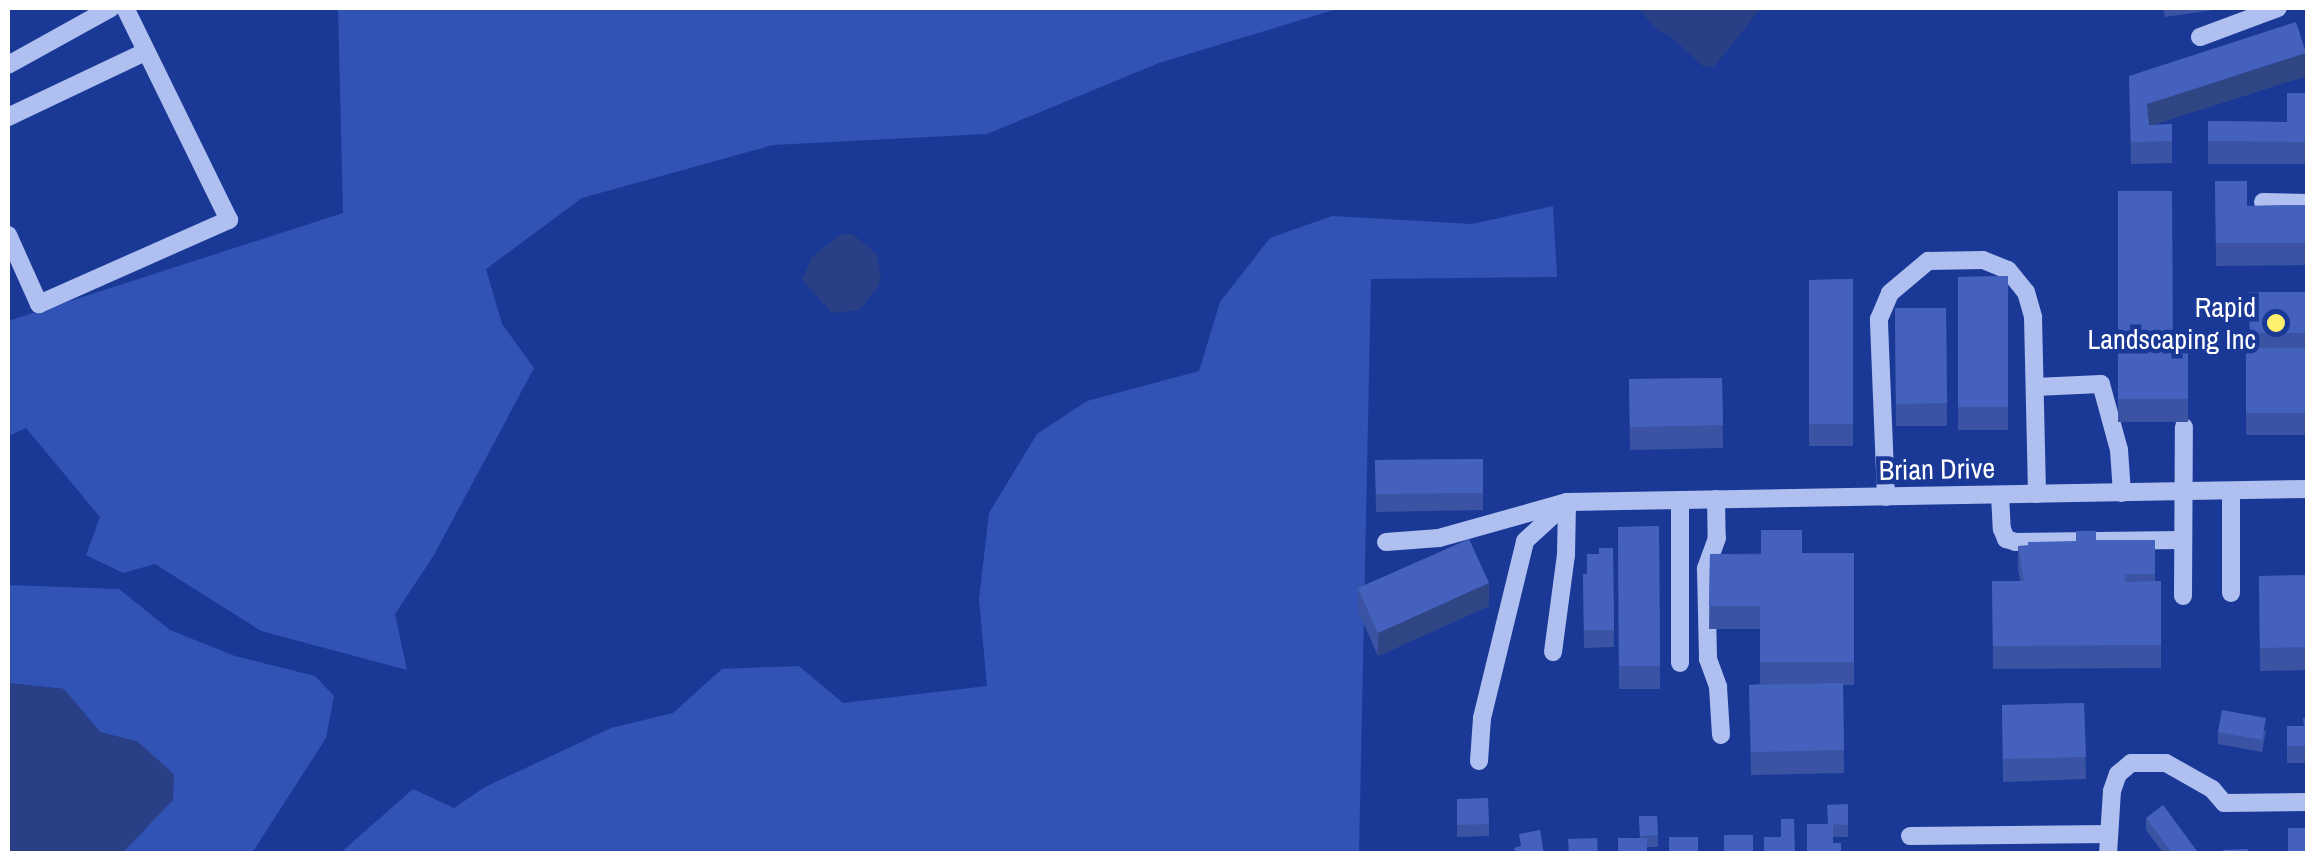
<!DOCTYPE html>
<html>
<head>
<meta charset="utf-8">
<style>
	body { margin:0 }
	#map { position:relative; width:2315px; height:861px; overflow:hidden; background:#1a3996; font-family:"Archivo Narrow",sans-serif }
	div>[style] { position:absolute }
	.green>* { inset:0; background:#3153b5 }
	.water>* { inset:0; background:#2a4086 }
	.minor>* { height:18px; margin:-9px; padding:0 9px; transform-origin:9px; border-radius:9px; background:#aebff0 }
	.wall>* { inset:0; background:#3a54a3 }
	.shaded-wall>* { inset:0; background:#304584 }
	.building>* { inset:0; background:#4462bd }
	.dots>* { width:28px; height:28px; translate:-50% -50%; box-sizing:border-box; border:5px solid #1a3996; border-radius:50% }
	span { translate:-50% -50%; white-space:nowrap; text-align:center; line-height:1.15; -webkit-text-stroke:9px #1a3996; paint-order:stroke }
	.poi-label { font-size:28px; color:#fff }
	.right { translate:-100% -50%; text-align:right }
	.street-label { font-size:28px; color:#fff }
	.frame { position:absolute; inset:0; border:10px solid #fff; pointer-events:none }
</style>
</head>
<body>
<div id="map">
	<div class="green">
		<i style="clip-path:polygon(338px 8px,1340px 8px,1159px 63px,987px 134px,773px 145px,582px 198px,486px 269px,502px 324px,534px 368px,434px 555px,395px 614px,407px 670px,261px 631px,155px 564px,123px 573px,86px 555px,100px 517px,26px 428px,8px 436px,8px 321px,343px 213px)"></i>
		<i style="clip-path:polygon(1553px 206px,1557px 277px,1371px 279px,1359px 853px,339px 854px,413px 789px,454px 808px,485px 787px,611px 728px,673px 713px,722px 669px,799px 666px,843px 703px,987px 686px,979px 599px,989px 513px,1037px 434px,1087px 401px,1199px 371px,1220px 302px,1270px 238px,1332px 216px,1472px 224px)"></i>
		<i style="clip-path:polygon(8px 585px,119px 589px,170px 630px,235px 656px,315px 676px,334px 696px,326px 738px,252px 853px,122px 853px,145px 830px,138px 742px,100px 732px,64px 689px,8px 683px)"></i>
	</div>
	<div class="water">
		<i style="clip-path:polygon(1638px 8px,1761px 8px,1714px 67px,1704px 67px,1670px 36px,1657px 30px)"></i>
		<i style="clip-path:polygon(841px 234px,852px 234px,877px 254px,881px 277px,878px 287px,859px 310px,832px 313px,802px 280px,812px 257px)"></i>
		<i style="clip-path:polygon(8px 683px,64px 689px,100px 732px,138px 742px,174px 774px,173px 800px,122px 853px,8px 853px)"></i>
	</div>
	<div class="minor">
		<i style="left:2200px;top:37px;width:83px;rotate:-20.4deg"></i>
		<i style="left:8px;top:65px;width:118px;rotate:-29deg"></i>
		<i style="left:8px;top:117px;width:152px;rotate:-25.4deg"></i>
		<i style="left:2263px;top:202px;width:45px;rotate:1.3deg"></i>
		<i style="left:8px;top:235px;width:76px;rotate:65.8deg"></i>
		<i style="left:39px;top:304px;width:208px;rotate:-23.9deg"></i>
		<i style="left:229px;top:220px;width:236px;rotate:-116.1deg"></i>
		<i style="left:2035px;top:387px;width:66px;rotate:-2.6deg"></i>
		<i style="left:2101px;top:384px;width:68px;rotate:74.7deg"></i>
		<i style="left:2119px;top:450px;width:43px;rotate:86deg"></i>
		<i style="left:2231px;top:491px;width:102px;rotate:90deg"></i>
		<i style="left:2000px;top:495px;width:34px;rotate:87deg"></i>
		<i style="left:2002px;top:529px;width:11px;rotate:68deg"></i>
		<i style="left:2006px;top:539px;width:10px;rotate:17deg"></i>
		<i style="left:2016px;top:542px;width:166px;rotate:-0.7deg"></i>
		<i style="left:1886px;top:497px;width:178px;rotate:-92.3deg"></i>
		<i style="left:1879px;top:319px;width:28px;rotate:-67deg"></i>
		<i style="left:1890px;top:293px;width:50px;rotate:-40.1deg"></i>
		<i style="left:1928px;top:261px;width:55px;rotate:-1deg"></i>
		<i style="left:1983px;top:260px;width:27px;rotate:22deg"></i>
		<i style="left:2008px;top:270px;width:28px;rotate:51deg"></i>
		<i style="left:2026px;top:292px;width:26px;rotate:74deg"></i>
		<i style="left:2033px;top:317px;width:177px;rotate:88.7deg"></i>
		<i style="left:1716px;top:499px;width:39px;rotate:89deg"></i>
		<i style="left:1717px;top:538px;width:33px;rotate:110deg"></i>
		<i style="left:1706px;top:569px;width:90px;rotate:88.7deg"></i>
		<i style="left:1708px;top:659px;width:30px;rotate:70deg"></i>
		<i style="left:1718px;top:687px;width:48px;rotate:86.4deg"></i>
		<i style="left:1680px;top:500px;width:163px;rotate:90deg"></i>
		<i style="left:1386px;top:542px;width:53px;rotate:-4.3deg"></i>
		<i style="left:1439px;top:538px;width:133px;rotate:-15.7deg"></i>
		<i style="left:1567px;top:502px;width:741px;rotate:-1.01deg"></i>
		<i style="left:2183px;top:596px;width:169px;rotate:-89.7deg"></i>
		<i style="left:1553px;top:652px;width:98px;rotate:-82.4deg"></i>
		<i style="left:1566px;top:555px;width:53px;rotate:-88.9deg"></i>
		<i style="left:1479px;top:761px;width:43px;rotate:-86deg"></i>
		<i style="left:1482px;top:718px;width:182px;rotate:-76.3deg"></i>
		<i style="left:1525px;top:541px;width:52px;rotate:-42.6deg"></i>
		<i style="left:1910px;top:836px;width:199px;rotate:-0.6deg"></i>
		<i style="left:2108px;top:854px;width:63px;rotate:-86.4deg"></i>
		<i style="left:2112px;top:791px;width:18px;rotate:-71deg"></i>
		<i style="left:2118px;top:774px;width:17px;rotate:-40deg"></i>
		<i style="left:2131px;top:763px;width:35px"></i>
		<i style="left:2166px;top:763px;width:53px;rotate:29.5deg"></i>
		<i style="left:2212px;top:789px;width:18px;rotate:49deg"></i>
		<i style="left:2224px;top:803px;width:84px;rotate:-0.7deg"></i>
	</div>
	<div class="wall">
		<i style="clip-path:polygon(2163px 8px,2227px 8px,2165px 17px)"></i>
		<i style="clip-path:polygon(2129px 76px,2306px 76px,2155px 124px,2172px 141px,2172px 163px,2131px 164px)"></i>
		<i style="clip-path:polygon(2308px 93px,2308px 164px,2208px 164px,2208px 121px,2287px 122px)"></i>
		<i style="clip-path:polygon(2215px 181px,2247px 206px,2308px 205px,2308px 265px,2216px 266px)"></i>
		<i style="clip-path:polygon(2118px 191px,2173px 345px,2188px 345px,2188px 422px,2118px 422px)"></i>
		<i style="clip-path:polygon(2008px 276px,2008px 430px,1958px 430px,1958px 277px)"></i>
		<i style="clip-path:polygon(1853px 279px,1853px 446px,1809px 446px,1809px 280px)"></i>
		<i style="clip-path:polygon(2249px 292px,2308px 292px,2308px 435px,2246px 435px,2246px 348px,2250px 348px)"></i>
		<i style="clip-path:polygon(1895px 308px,1946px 308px,1947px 426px,1896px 426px)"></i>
		<i style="clip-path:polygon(1722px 378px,1723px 448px,1630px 450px,1629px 379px)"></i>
		<i style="clip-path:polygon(1483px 459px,1483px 510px,1376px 512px,1375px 460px)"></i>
		<i style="clip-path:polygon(1659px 526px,1660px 689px,1619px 689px,1618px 527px)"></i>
		<i style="clip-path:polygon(2096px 540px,2155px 540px,2155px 581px,2161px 581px,2161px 668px,1993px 669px,1992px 581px,2020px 581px,2018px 569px,2018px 546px)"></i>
		<i style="clip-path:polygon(1613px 548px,1614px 647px,1584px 648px,1583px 574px,1587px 574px,1599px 554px)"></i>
		<i style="clip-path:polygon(1802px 553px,1854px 553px,1854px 685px,1843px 685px,1844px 773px,1751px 775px,1749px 685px,1760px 684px,1760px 629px,1709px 629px,1710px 554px)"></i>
		<i style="clip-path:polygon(2308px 575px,2308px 670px,2260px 671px,2259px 576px)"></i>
		<i style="clip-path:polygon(1358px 588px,1489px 606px,1378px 656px,1358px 611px)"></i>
		<i style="clip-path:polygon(2084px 703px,2086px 779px,2003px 782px,2002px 705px)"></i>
		<i style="clip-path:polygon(2308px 718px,2308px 763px,2287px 763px,2287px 726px,2304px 726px)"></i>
		<i style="clip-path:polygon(2266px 730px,2262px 752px,2218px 744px,2218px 732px)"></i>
		<i style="clip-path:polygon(1457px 799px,1489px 824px,1489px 836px,1457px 837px)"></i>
		<i style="clip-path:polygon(1848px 804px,1848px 837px,1833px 837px,1807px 854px)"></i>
		<i style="clip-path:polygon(1639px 816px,1657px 816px,1658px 847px,1647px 847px,1640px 838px)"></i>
		<i style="clip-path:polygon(2146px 818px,2197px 854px,2164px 854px,2146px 830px)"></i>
	</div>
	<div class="shaded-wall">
		<i style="clip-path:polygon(2306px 53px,2306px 76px,2147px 127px,2147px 104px)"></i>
		<i style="clip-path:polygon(1489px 583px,1489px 606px,1378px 656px,1378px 633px)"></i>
	</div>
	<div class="building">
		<i style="clip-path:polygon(2296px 22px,2306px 53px,2147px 104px,2149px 125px,2172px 124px,2172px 141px,2131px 142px,2129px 76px)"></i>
		<i style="clip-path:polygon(2287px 93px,2308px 93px,2308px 142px,2208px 141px,2208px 121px,2287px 122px)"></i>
		<i style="clip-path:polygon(2215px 181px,2247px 181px,2247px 206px,2308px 205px,2308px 243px,2216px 243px)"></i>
		<i style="clip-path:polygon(2118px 191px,2172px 191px,2173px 345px,2188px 345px,2188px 399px,2118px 399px)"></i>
		<i style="clip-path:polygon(2008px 276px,2008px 407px,1958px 407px,1958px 277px)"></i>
		<i style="clip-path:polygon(1853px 279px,1853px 424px,1809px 424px,1809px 280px)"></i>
		<i style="clip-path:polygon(2249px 292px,2308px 292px,2308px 333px,2250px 333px)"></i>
		<i style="clip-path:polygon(1895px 308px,1946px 308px,1947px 403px,1896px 404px)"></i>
		<i style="clip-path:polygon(2246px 348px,2308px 348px,2308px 413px,2246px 413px)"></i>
		<i style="clip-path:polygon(1722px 378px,1723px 425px,1630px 427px,1629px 379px)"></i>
		<i style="clip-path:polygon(1483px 459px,1483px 493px,1376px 494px,1375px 460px)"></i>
		<i style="clip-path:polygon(1659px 526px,1660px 666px,1619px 666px,1618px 527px)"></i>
		<i style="clip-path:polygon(1761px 530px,1802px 530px,1802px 553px,1854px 553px,1854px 662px,1760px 662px,1760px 606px,1709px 606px,1710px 554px,1761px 555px)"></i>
		<i style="clip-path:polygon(2076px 531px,2096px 531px,2096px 540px,2155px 540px,2155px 574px,2125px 574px,2125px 582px,2161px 581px,2161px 645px,1993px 646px,1992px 581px,2024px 581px,2018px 546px,2028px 546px,2028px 542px,2076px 541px)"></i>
		<i style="clip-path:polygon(1469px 539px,1489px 583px,1378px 633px,1358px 588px)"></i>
		<i style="clip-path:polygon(1599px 548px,1613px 548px,1614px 630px,1584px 630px,1583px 574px,1587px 574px,1587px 554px,1599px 554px)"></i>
		<i style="clip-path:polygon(2308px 575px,2308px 647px,2260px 648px,2259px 576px)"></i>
		<i style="clip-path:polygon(1843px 683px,1844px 750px,1751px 752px,1749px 685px)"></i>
		<i style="clip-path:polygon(2084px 703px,2086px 757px,2003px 759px,2002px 705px)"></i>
		<i style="clip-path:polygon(2222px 710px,2266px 718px,2262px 740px,2218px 732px)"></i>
		<i style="clip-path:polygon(2303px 718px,2308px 718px,2308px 746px,2287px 746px,2287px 726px,2304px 726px)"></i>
		<i style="clip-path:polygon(1488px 798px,1489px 824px,1457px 825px,1457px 799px)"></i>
		<i style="clip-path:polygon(1848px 804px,1848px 825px,1828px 824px,1827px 805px)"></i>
		<i style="clip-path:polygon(2163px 805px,2197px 851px,2194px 854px,2173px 854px,2146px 818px)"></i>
		<i style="clip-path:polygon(1639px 816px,1657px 816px,1658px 835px,1640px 836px)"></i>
		<i style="clip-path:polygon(1781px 819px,1794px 819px,1795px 854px,1764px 854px,1764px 837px,1781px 837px)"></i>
		<i style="clip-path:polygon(1807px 824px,1833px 824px,1833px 843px,1841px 843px,1841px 854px,1807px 854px)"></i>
		<i style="clip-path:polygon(2288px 828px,2308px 828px,2308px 851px,2288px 851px)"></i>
		<i style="clip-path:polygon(1540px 830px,1544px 854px,1516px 854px,1514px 848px,1521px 846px,1519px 834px)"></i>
		<i style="clip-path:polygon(1724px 835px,1753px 835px,1753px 854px,1724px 854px)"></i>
		<i style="clip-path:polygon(1669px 837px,1698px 837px,1698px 854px,1669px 854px)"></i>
		<i style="clip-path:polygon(1597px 838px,1598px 854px,1569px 854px,1568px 839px)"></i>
		<i style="clip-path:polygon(1618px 838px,1647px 838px,1647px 854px,1618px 854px)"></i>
		<i style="clip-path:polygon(2248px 849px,2248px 854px,2223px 854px,2223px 850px)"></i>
	</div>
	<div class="dots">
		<i style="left:2276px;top:323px;background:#fff16d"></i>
	</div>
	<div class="poi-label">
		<span class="right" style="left:2256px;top:323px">Rapid<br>Landscaping Inc</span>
	</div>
	<div class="street-label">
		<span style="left:1937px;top:469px;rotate:-1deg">Brian Drive</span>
	</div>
	<div class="frame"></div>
</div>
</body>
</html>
